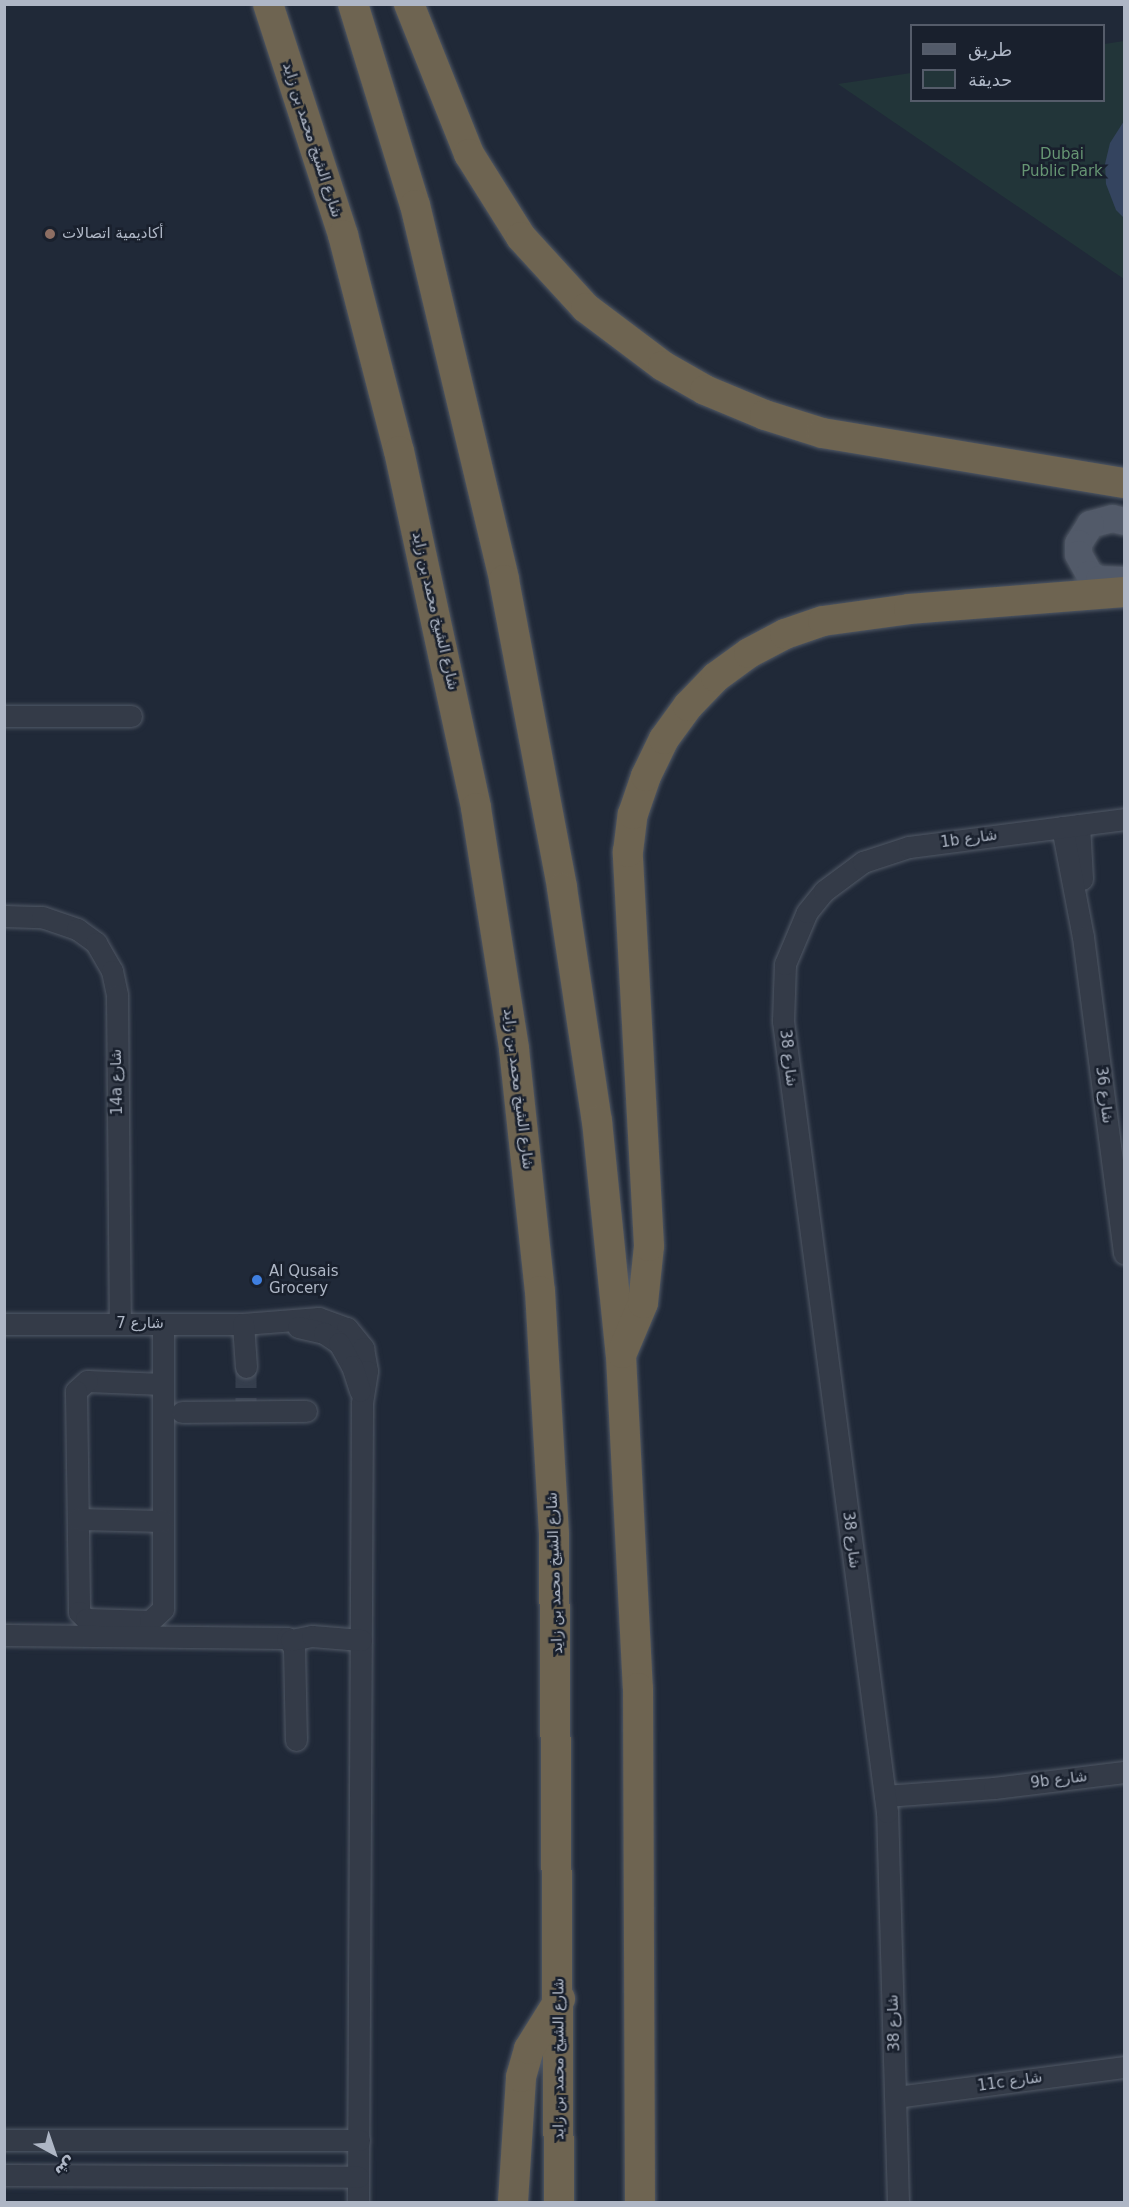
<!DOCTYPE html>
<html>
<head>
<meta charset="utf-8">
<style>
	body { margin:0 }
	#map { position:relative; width:1129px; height:2207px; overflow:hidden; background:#202938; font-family:"DejaVu Sans",Cairo,sans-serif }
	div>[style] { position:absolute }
	.green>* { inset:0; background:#223539 }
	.water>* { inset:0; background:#34445f }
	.minor-tunnel>* { height:21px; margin-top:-10.5px; transform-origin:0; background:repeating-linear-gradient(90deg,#353e4d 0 21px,transparent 0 31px) }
	.roads { filter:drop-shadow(0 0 2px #515966) drop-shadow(0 0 2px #515966) }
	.minor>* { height:21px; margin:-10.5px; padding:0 10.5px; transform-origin:10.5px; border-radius:10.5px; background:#343b48 }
	.major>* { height:27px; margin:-13.5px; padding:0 13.5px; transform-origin:13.5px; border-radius:13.5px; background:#525a69 }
	.highway>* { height:30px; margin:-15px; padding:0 15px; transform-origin:15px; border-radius:15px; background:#6e6451 }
	.dots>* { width:16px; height:16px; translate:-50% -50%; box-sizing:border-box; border:3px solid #19202d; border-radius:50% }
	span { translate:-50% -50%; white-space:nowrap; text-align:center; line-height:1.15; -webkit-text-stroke:5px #19202d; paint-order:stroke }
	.street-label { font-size:15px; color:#aeb6c5 }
	.park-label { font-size:15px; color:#669573 }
	.poi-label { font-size:15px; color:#aeb6c5 }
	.left { translate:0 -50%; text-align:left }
	.frame { position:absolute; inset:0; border:6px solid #aeb6c5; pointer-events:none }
	.legend { position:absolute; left:910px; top:24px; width:195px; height:78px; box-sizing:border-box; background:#19202d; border:2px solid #555c6a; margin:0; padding:8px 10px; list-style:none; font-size:18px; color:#aeb6c5 }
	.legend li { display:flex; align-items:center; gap:12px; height:30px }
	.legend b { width:30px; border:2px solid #555c6a }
	.north { position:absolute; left:24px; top:2123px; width:60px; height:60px; -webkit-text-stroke:4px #19202d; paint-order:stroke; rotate:140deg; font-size:16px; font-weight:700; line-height:24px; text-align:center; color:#aeb6c5 }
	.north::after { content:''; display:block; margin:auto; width:21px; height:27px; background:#aeb6c5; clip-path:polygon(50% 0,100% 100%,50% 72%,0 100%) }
</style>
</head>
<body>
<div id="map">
	<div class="green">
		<i style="clip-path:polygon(1124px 41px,1124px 279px,838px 84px,911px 73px,912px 100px,1104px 100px,1104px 44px)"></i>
	</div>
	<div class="water">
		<i style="clip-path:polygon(1124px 121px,1124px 218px,1116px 210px,1106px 184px,1105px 164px,1110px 143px)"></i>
	</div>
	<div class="minor-tunnel">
		<i style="left:246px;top:1367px;width:34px;rotate:90deg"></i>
	</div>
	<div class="roads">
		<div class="minor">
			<i style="left:4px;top:716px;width:127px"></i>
			<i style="left:1079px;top:825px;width:54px;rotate:86.8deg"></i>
			<i style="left:1062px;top:827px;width:112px;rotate:79.2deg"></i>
			<i style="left:1083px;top:937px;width:319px;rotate:82.6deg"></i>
			<i style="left:4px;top:916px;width:38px;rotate:2deg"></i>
			<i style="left:42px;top:917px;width:37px;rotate:19deg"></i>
			<i style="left:77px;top:929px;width:24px;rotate:36deg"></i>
			<i style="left:96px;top:943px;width:32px;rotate:60deg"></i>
			<i style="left:112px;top:971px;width:25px;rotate:78deg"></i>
			<i style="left:117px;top:995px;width:329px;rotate:89.5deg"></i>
			<i style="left:4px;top:1324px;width:239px"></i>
			<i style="left:243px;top:1324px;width:76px;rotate:-4.5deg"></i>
			<i style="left:319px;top:1318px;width:30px;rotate:20deg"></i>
			<i style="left:347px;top:1328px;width:26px;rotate:51deg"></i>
			<i style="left:363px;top:1348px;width:23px;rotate:80deg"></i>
			<i style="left:367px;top:1371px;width:33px;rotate:99deg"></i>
			<i style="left:362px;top:1404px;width:798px;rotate:90.29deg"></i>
			<i style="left:243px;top:1324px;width:43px;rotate:86deg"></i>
			<i style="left:298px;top:1327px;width:27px;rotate:13deg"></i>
			<i style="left:324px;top:1333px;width:18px;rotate:34deg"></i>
			<i style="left:339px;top:1343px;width:26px;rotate:61deg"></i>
			<i style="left:352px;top:1366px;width:26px;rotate:72deg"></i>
			<i style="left:163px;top:1384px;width:76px;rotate:-177.7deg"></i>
			<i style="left:87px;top:1381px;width:15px;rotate:138deg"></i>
			<i style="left:76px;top:1391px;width:221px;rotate:89.2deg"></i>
			<i style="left:79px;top:1612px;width:10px;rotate:45deg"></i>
			<i style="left:86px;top:1619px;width:64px;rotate:1.8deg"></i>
			<i style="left:150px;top:1621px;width:18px;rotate:-43deg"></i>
			<i style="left:163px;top:1609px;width:285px;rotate:-90deg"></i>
			<i style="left:182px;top:1412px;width:124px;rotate:-0.5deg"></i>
			<i style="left:78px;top:1519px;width:85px;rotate:1.3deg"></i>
			<i style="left:4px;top:1635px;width:283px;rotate:0.6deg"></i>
			<i style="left:287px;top:1638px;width:11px;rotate:52deg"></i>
			<i style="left:294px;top:1647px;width:93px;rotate:88.8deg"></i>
			<i style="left:291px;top:1640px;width:21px;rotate:-11deg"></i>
			<i style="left:312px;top:1636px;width:49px;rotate:4.7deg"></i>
			<i style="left:885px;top:1796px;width:109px;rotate:-4.2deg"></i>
			<i style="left:994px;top:1788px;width:131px;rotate:-7deg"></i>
			<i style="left:896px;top:2097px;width:230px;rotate:-7.5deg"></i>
			<i style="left:4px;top:2140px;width:355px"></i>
			<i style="left:5px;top:2175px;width:353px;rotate:0.3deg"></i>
			<i style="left:898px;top:2202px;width:390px;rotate:-91.6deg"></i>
			<i style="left:887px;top:1812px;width:798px;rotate:-97.49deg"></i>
			<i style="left:783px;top:1021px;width:57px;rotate:-88deg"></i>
			<i style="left:785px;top:964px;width:56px;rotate:-67.1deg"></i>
			<i style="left:807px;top:912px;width:27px;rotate:-51deg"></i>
			<i style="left:824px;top:891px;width:49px;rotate:-36.6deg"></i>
			<i style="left:863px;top:862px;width:48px;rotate:-18.1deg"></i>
			<i style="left:909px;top:847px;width:217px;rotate:-7.4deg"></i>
		</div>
		<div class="major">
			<i style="left:1124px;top:521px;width:12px;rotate:-166deg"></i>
			<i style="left:1112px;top:518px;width:23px;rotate:165deg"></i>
			<i style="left:1090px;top:524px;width:22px;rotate:122deg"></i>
			<i style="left:1078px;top:543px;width:11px;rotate:90deg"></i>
			<i style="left:1078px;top:554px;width:23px;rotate:61deg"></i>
			<i style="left:1089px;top:574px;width:11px;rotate:27deg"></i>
			<i style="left:1099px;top:579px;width:25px;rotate:2deg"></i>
		</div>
		<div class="highway">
			<i style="left:268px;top:4px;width:243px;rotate:72deg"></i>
			<i style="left:343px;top:235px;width:223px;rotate:75.5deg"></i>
			<i style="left:399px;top:451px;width:365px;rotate:77.8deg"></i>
			<i style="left:476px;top:808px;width:244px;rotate:81deg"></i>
			<i style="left:514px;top:1049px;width:243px;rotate:83.9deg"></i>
			<i style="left:540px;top:1291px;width:244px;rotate:86.7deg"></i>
			<i style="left:554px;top:1535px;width:667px;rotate:89.57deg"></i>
			<i style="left:353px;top:4px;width:210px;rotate:72.9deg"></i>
			<i style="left:415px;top:205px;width:385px;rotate:76.6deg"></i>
			<i style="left:504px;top:580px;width:313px;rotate:79.3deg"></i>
			<i style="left:562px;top:888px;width:236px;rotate:81.5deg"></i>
			<i style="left:597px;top:1121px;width:236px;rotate:84.2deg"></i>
			<i style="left:621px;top:1356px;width:332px;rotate:87.1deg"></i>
			<i style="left:638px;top:1688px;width:514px;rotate:89.78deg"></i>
			<i style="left:409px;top:4px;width:162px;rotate:68.2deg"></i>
			<i style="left:469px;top:154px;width:98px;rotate:57.9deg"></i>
			<i style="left:521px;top:237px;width:96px;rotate:47.5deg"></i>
			<i style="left:586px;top:308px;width:96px;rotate:37deg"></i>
			<i style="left:663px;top:366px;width:48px;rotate:29.7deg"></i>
			<i style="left:705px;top:390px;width:65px;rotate:22.6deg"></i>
			<i style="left:765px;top:415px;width:60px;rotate:17.5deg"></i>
			<i style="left:822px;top:433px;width:306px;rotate:9.4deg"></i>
			<i style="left:622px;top:1353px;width:54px;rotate:-67.2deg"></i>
			<i style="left:643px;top:1303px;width:57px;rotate:-84deg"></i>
			<i style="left:649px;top:1246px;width:395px;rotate:-93.1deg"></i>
			<i style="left:628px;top:852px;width:38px;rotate:-83deg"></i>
			<i style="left:633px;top:814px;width:40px;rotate:-71.1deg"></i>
			<i style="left:646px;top:776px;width:41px;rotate:-64.1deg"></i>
			<i style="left:664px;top:739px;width:41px;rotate:-54deg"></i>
			<i style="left:688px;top:706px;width:40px;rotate:-46deg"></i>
			<i style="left:716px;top:677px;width:41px;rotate:-36deg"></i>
			<i style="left:749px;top:653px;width:41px;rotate:-27.8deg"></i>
			<i style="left:785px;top:634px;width:40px;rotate:-18.9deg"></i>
			<i style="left:823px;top:621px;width:87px;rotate:-7.9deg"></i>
			<i style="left:909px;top:609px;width:216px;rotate:-4.5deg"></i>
			<i style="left:513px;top:2202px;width:125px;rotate:-86.3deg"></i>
			<i style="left:521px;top:2077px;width:29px;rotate:-74deg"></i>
			<i style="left:529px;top:2049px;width:59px;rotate:-58.2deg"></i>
		</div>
	</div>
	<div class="dots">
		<i style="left:50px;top:234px;background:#8d6e63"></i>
		<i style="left:257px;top:1280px;background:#3f7fe0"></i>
	</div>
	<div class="street-label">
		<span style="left:312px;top:140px;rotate:72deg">شارع الشيخ محمد بن زايد</span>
		<span style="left:435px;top:611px;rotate:77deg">شارع الشيخ محمد بن زايد</span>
		<span style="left:969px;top:839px;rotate:-8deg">1b شارع</span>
		<span style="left:788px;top:1058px;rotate:83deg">شارع 38</span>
		<span style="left:117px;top:1082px;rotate:-91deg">14a شارع</span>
		<span style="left:518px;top:1089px;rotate:83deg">شارع الشيخ محمد بن زايد</span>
		<span style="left:1104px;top:1095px;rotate:83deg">شارع 36</span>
		<span style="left:140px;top:1324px">شارع 7</span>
		<span style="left:851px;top:1540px;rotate:83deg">شارع 38</span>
		<span style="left:555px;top:1573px;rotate:-92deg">شارع الشيخ محمد بن زايد</span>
		<span style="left:1059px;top:1780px;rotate:-7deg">9b شارع</span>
		<span style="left:894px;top:2023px;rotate:-92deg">شارع 38</span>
		<span style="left:559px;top:2059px;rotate:-90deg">شارع الشيخ محمد بن زايد</span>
		<span style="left:1010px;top:2082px;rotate:-8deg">11c شارع</span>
	</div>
	<div class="park-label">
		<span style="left:1062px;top:163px">Dubai<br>Public Park</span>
	</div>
	<div class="poi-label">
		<span class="left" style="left:62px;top:234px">أكاديمية اتصالات</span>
		<span class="left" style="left:269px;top:1280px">Al Qusais<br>Grocery</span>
	</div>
	<div class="frame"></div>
	<ul class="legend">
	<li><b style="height:8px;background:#525a69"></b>طريق</li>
	<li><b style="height:16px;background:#223539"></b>حديقة</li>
	</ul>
	<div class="north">ش</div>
</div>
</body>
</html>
